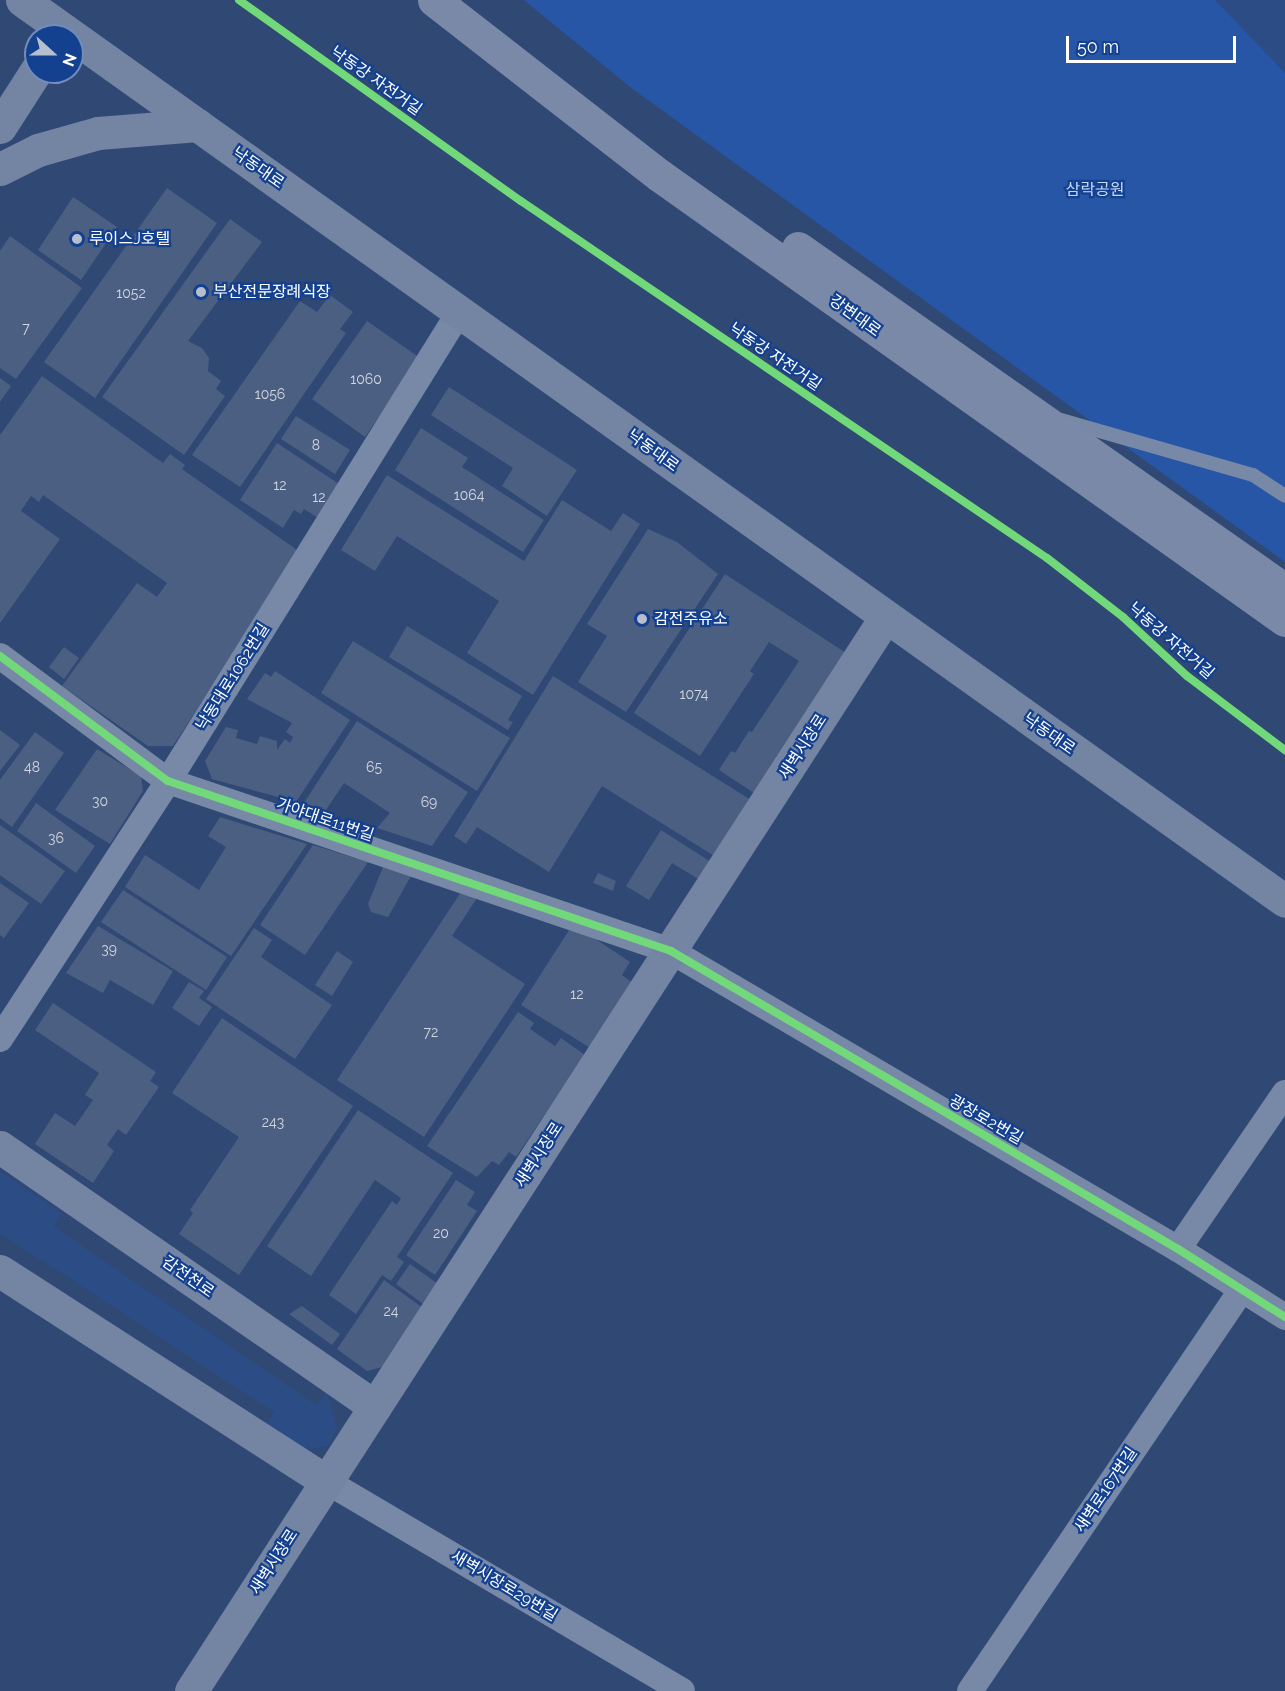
<!DOCTYPE html>
<html>
<head>
<meta charset="utf-8">
<style>
	body { margin:0 }
	#map { position:relative; width:1285px; height:1691px; overflow:hidden; background:#304874; font-family:Raleway,"Noto Sans KR",sans-serif }
	div>[style] { position:absolute }
	.green>* { inset:0; background:#2756a7 }
	.water>* { inset:0; background:#2c4c86 }
	.building>* { inset:0; background:#4b5f82 }
	.lane>* { height:14px; margin:-7px; padding:0 7px; transform-origin:7px; border-radius:7px; background:#7789a7 }
	.street>* { height:26px; margin:-13px; padding:0 13px; transform-origin:13px; border-radius:13px; background:#7789a7 }
	.secondary>* { height:33px; margin:-16.5px; padding:0 16.5px; transform-origin:16.5px; border-radius:16.5px; background:#7484a3 }
	.highway>* { height:33px; margin:-16.5px; padding:0 16.5px; transform-origin:16.5px; border-radius:16.5px; background:#7989a7 }
	.cycleway>* { height:8px; margin:-4px; padding:0 4px; transform-origin:4px; border-radius:4px; background:#71d979 }
	.dots>* { width:16px; height:16px; translate:-50% -50%; box-sizing:border-box; border:3px solid #144090; border-radius:50% }
	span { translate:-50% -50%; white-space:nowrap; text-align:center; line-height:1.15; -webkit-text-stroke:4.5px #144090; paint-order:stroke }
	.number-label { font-size:14px; color:#d2d7e0 }
	.number-label span { -webkit-text-stroke-width:0 }
	.street-label { font-size:16px; color:#fff }
	.park-label { font-size:16px; color:#c6dafc }
	.poi-label { font-size:16px; color:#fff }
	.left { translate:0 -50%; text-align:left }
	.north { position:absolute; left:24px; top:24px; width:60px; height:60px; box-sizing:border-box; background:#144090; border:2px solid #728cbc; border-radius:50%; rotate:111deg; font-size:16px; font-weight:700; line-height:24px; text-align:center; color:#fff }
	.north::after { content:''; display:block; margin:auto; width:21px; height:27px; background:#b7bfce; clip-path:polygon(50% 0,100% 100%,50% 72%,0 100%) }
	.scale { position:absolute; left:1066px; top:36px; width:170px; height:27px; box-sizing:border-box; border:3px solid #fff; border-top:0; padding-left:8px; font-size:18px; line-height:21px; white-space:nowrap; color:#fff; -webkit-text-stroke:4px #144090; paint-order:stroke }
</style>
</head>
<body>
<div id="map">
	<div class="green">
		<i style="clip-path:polygon(524px 0,1285px 0,1285px 562px,630px 87px)"></i>
	</div>
	<div class="water">
		<i style="clip-path:polygon(1215px 0,1285px 0,1285px 73px)"></i>
		<i style="clip-path:polygon(0 1172px,62px 1213px,54px 1227px,316px 1405px,327px 1391px,337px 1428px,328px 1446px,296px 1451px,264px 1429px,274px 1412px,0 1233px)"></i>
	</div>
	<div class="building">
		<i style="clip-path:polygon(167px 188px,217px 223px,95px 398px,44px 362px)"></i>
		<i style="clip-path:polygon(73px 197px,117px 227px,81px 280px,38px 250px)"></i>
		<i style="clip-path:polygon(230px 219px,262px 242px,188px 341px,202px 348px,209px 358px,208px 371px,221px 381px,216px 389px,225px 396px,184px 455px,102px 397px)"></i>
		<i style="clip-path:polygon(10px 236px,82px 288px,16px 379px,0 368px,0 251px)"></i>
		<i style="clip-path:polygon(330px 295px,353px 312px,340px 329px,346px 333px,240px 487px,192px 455px,300px 301px,317px 312px)"></i>
		<i style="clip-path:polygon(367px 321px,420px 358px,365px 437px,312px 399px)"></i>
		<i style="clip-path:polygon(42px 376px,163px 463px,170px 454px,185px 465px,182px 469px,300px 552px,173px 746px,148px 746px,62px 686px,137px 583px,157px 597px,167px 583px,43px 495px,39px 502px,31px 496px,21px 511px,60px 539px,0 623px,0 435px)"></i>
		<i style="clip-path:polygon(0 378px,11px 386px,0 402px)"></i>
		<i style="clip-path:polygon(449px 387px,577px 470px,547px 516px,502px 486px,513px 468px,431px 415px)"></i>
		<i style="clip-path:polygon(296px 416px,350px 450px,335px 474px,281px 439px)"></i>
		<i style="clip-path:polygon(421px 428px,468px 458px,462px 467px,544px 520px,523px 552px,395px 470px)"></i>
		<i style="clip-path:polygon(277px 443px,342px 486px,320px 519px,304px 509px,301px 514px,294px 510px,283px 528px,240px 500px)"></i>
		<i style="clip-path:polygon(387px 475px,524px 561px,562px 500px,611px 531px,623px 513px,640px 524px,533px 695px,467px 653px,499px 601px,397px 536px,375px 571px,341px 550px)"></i>
		<i style="clip-path:polygon(648px 529px,677px 542px,718px 574px,626px 712px,578px 682px,607px 636px,587px 624px)"></i>
		<i style="clip-path:polygon(725px 574px,846px 653px,754px 793px,719px 770px,731px 751px,735px 753px,749px 731px,752px 732px,799px 661px,769px 642px,750px 671px,754px 674px,700px 756px,634px 713px)"></i>
		<i style="clip-path:polygon(407px 626px,522px 696px,508px 720px,513px 722px,508px 730px,389px 657px)"></i>
		<i style="clip-path:polygon(353px 641px,510px 738px,477px 791px,321px 693px)"></i>
		<i style="clip-path:polygon(64px 647px,79px 658px,64px 679px,49px 667px)"></i>
		<i style="clip-path:polygon(275px 671px,350px 720px,296px 802px,212px 779px,205px 761px,226px 727px,238px 730px,236px 738px,257px 744px,260px 736px,277px 741px,277px 750px,285px 739px,290px 743px,293px 737px,286px 732px,292px 723px,247px 699px,265px 673px,271px 677px)"></i>
		<i style="clip-path:polygon(553px 676px,751px 800px,716px 857px,602px 786px,549px 872px,477px 827px,466px 844px,454px 836px)"></i>
		<i style="clip-path:polygon(357px 721px,468px 792px,432px 846px,377px 828px,390px 813px,344px 783px,326px 810px,304px 803px)"></i>
		<i style="clip-path:polygon(0 730px,20px 745px,0 771px)"></i>
		<i style="clip-path:polygon(35px 732px,64px 753px,12px 827px,0 818px,0 780px)"></i>
		<i style="clip-path:polygon(97px 749px,141px 776px,143px 791px,110px 844px,55px 810px)"></i>
		<i style="clip-path:polygon(36px 803px,95px 846px,76px 873px,17px 831px)"></i>
		<i style="clip-path:polygon(220px 817px,307px 844px,231px 956px,125px 887px,145px 855px,199px 890px,226px 847px,208px 836px)"></i>
		<i style="clip-path:polygon(0 825px,65px 871px,41px 904px,0 875px)"></i>
		<i style="clip-path:polygon(661px 830px,711px 862px,700px 880px,672px 863px,649px 900px,626px 886px)"></i>
		<i style="clip-path:polygon(313px 845px,368px 862px,305px 955px,260px 925px)"></i>
		<i style="clip-path:polygon(383px 867px,411px 876px,388px 917px,371px 912px,368px 904px)"></i>
		<i style="clip-path:polygon(598px 873px,616px 881px,613px 891px,593px 883px)"></i>
		<i style="clip-path:polygon(0 883px,29px 903px,4px 938px,0 935px)"></i>
		<i style="clip-path:polygon(463px 889px,477px 898px,452px 936px,525px 984px,424px 1137px,337px 1080px)"></i>
		<i style="clip-path:polygon(123px 890px,227px 957px,206px 990px,101px 922px)"></i>
		<i style="clip-path:polygon(573px 924px,630px 962px,622px 975px,634px 984px,592px 1049px,521px 1005px)"></i>
		<i style="clip-path:polygon(98px 926px,173px 971px,153px 1005px,110px 980px,103px 993px,66px 973px)"></i>
		<i style="clip-path:polygon(254px 928px,272px 940px,261px 957px,332px 1005px,295px 1059px,206px 999px)"></i>
		<i style="clip-path:polygon(337px 951px,353px 962px,332px 996px,315px 985px)"></i>
		<i style="clip-path:polygon(189px 982px,204px 991px,199px 998px,212px 1007px,199px 1026px,172px 1008px)"></i>
		<i style="clip-path:polygon(53px 1003px,156px 1072px,150px 1081px,159px 1087px,126px 1135px,118px 1129px,107px 1145px,114px 1151px,93px 1183px,35px 1144px,55px 1113px,75px 1126px,93px 1100px,85px 1095px,99px 1073px,35px 1030px)"></i>
		<i style="clip-path:polygon(518px 1012px,534px 1023px,530px 1029px,555px 1046px,561px 1038px,585px 1055px,516px 1157px,509px 1152px,499px 1165px,492px 1161px,477px 1177px,427px 1146px)"></i>
		<i style="clip-path:polygon(222px 1018px,353px 1106px,239px 1275px,179px 1234px,193px 1213px,190px 1210px,239px 1137px,172px 1093px)"></i>
		<i style="clip-path:polygon(358px 1110px,453px 1173px,397px 1257px,404px 1262px,391px 1281px,382px 1275px,356px 1314px,329px 1295px,392px 1201px,397px 1205px,401px 1198px,375px 1180px,311px 1276px,267px 1246px)"></i>
		<i style="clip-path:polygon(456px 1180px,475px 1192px,467px 1205px,477px 1211px,435px 1275px,406px 1255px)"></i>
		<i style="clip-path:polygon(410px 1264px,441px 1286px,426px 1306px,396px 1284px)"></i>
		<i style="clip-path:polygon(384px 1280px,423px 1308px,382px 1367px,367px 1371px,337px 1349px)"></i>
		<i style="clip-path:polygon(302px 1306px,340px 1334px,332px 1345px,289px 1314px)"></i>
	</div>
	<div class="lane">
		<i style="left:1061px;top:420px;width:200px;rotate:16deg"></i>
		<i style="left:1253px;top:475px;width:38px;rotate:33deg"></i>
	</div>
	<div class="street">
		<i style="left:0;top:656px;width:209px;rotate:36.7deg"></i>
		<i style="left:168px;top:781px;width:531px;rotate:18.67deg"></i>
		<i style="left:671px;top:951px;width:588px;rotate:30.45deg"></i>
		<i style="left:1178px;top:1249px;width:127px;rotate:32.4deg"></i>
		<i style="left:0;top:1039px;width:308px;rotate:-56.9deg"></i>
		<i style="left:168px;top:781px;width:553px;rotate:-58.15deg"></i>
		<i style="left:1178px;top:1249px;width:189px;rotate:-55.6deg"></i>
		<i style="left:326px;top:1481px;width:413px;rotate:30.5deg"></i>
		<i style="left:970px;top:1691px;width:485px;rotate:-55.9deg"></i>
	</div>
	<div class="secondary">
		<i style="left:22px;top:0;width:1551px;rotate:35.5deg"></i>
		<i style="left:0;top:127px;width:67px;rotate:-57.3deg"></i>
		<i style="left:0;top:169px;width:42px;rotate:-26.6deg"></i>
		<i style="left:38px;top:150px;width:62px;rotate:-15.8deg"></i>
		<i style="left:98px;top:133px;width:100px;rotate:-4.6deg"></i>
		<i style="left:0;top:1147px;width:456px;rotate:34.7deg"></i>
		<i style="left:0;top:1271px;width:388px;rotate:32.8deg"></i>
		<i style="left:191px;top:1691px;width:1278px;rotate:-57.11deg"></i>
	</div>
	<div class="highway">
		<i style="left:434px;top:0;width:285px;rotate:37.9deg"></i>
		<i style="left:659px;top:175px;width:768px;rotate:35.41deg"></i>
		<i style="left:798px;top:248px;width:595px;rotate:35.08deg"></i>
	</div>
	<div class="cycleway">
		<i style="left:239px;top:0;width:346px;rotate:35.5deg"></i>
		<i style="left:521px;top:201px;width:636px;rotate:34.17deg"></i>
		<i style="left:1047px;top:558px;width:96px;rotate:37.8deg"></i>
		<i style="left:1123px;top:617px;width:87px;rotate:42.7deg"></i>
		<i style="left:1187px;top:676px;width:123px;rotate:37.1deg"></i>
		<i style="left:0;top:656px;width:209px;rotate:36.7deg"></i>
		<i style="left:168px;top:781px;width:531px;rotate:18.67deg"></i>
		<i style="left:671px;top:951px;width:588px;rotate:30.45deg"></i>
		<i style="left:1178px;top:1249px;width:127px;rotate:32.4deg"></i>
	</div>
	<div class="dots">
		<i style="left:77px;top:239px;background:#b7bfce"></i>
		<i style="left:201px;top:292px;background:#b7bfce"></i>
		<i style="left:642px;top:619px;background:#b7bfce"></i>
	</div>
	<div class="number-label">
		<span style="left:131px;top:293px">1052</span>
		<span style="left:26px;top:328px">7</span>
		<span style="left:366px;top:379px">1060</span>
		<span style="left:270px;top:394px">1056</span>
		<span style="left:316px;top:445px">8</span>
		<span style="left:280px;top:485px">12</span>
		<span style="left:469px;top:495px">1064</span>
		<span style="left:319px;top:497px">12</span>
		<span style="left:694px;top:694px">1074</span>
		<span style="left:32px;top:767px">48</span>
		<span style="left:374px;top:767px">65</span>
		<span style="left:100px;top:801px">30</span>
		<span style="left:429px;top:802px">69</span>
		<span style="left:56px;top:838px">36</span>
		<span style="left:109px;top:949px">39</span>
		<span style="left:577px;top:994px">12</span>
		<span style="left:431px;top:1032px">72</span>
		<span style="left:273px;top:1122px">243</span>
		<span style="left:441px;top:1233px">20</span>
		<span style="left:391px;top:1311px">24</span>
	</div>
	<div class="street-label">
		<span style="left:376px;top:81px;rotate:35deg">낙동강 자전거길</span>
		<span style="left:258px;top:168px;rotate:35deg">낙동대로</span>
		<span style="left:855px;top:316px;rotate:36deg">강변대로</span>
		<span style="left:775px;top:357px;rotate:34deg">낙동강 자전거길</span>
		<span style="left:653px;top:451px;rotate:36deg">낙동대로</span>
		<span style="left:1171px;top:641px;rotate:41deg">낙동강 자전거길</span>
		<span style="left:233px;top:677px;rotate:-58deg">낙동대로1062번길</span>
		<span style="left:1049px;top:734px;rotate:35deg">낙동대로</span>
		<span style="left:803px;top:747px;rotate:-57deg">새벽시장로</span>
		<span style="left:325px;top:820px;rotate:19deg">가야대로11번길</span>
		<span style="left:986px;top:1120px;rotate:30deg">광장로2번길</span>
		<span style="left:539px;top:1155px;rotate:-57deg">새벽시장로</span>
		<span style="left:188px;top:1277px;rotate:35deg">감전천로</span>
		<span style="left:1106px;top:1490px;rotate:-56deg">새벽로167번길</span>
		<span style="left:274px;top:1562px;rotate:-57deg">새벽시장로</span>
		<span style="left:504px;top:1586px;rotate:31deg">새벽시장로29번길</span>
	</div>
	<div class="park-label">
		<span style="left:1095px;top:190px">삼락공원</span>
	</div>
	<div class="poi-label">
		<span class="left" style="left:89px;top:239px">루이스J호텔</span>
		<span class="left" style="left:213px;top:292px">부산전문장례식장</span>
		<span class="left" style="left:654px;top:619px">감전주유소</span>
	</div>
	<div class="north">N</div>
	<div class="scale">50 m</div>
</div>
</body>
</html>
